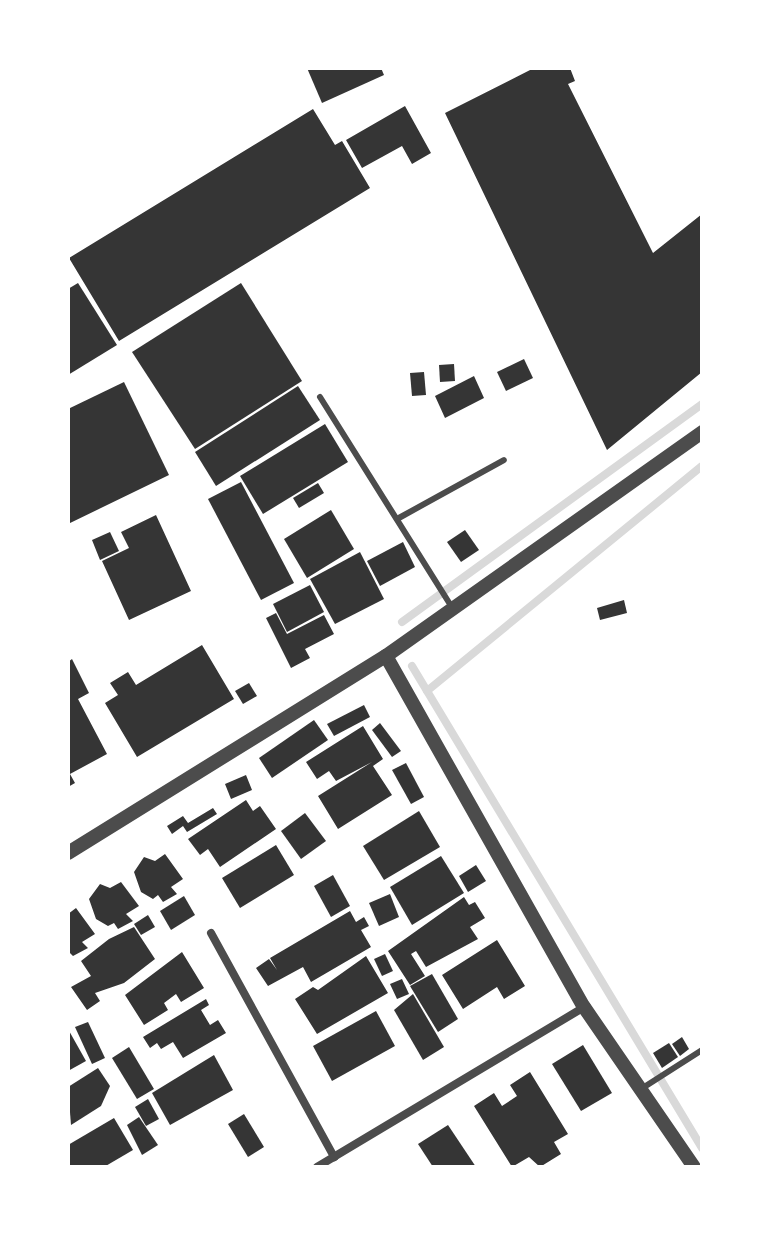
<!DOCTYPE html>
<html>
<head>
<meta charset="utf-8">
<style>
	body { margin:0 }
	#map { position:relative; width:770px; height:1235px; overflow:hidden; background:#fff; font-family:Ubuntu,sans-serif }
	div>[style] { position:absolute }
	.stream>* { height:8px; margin:-4px; padding:0 4px; transform-origin:4px; border-radius:4px; background:#d9d9d9 }
	.building>* { inset:0; background:#353535 }
	.service>* { height:6px; margin:-3px; padding:0 3px; transform-origin:3px; border-radius:3px; background:#4c4c4c }
	.minor>* { height:8px; margin:-4px; padding:0 4px; transform-origin:4px; border-radius:4px; background:#4c4c4c }
	.tertiary>* { height:14px; margin:-7px; padding:0 7px; transform-origin:7px; border-radius:7px; background:#4c4c4c }
	span { translate:-50% -50%; white-space:nowrap; text-align:center; line-height:1.15; -webkit-text-stroke:7px #fff; paint-order:stroke }
	.frame { position:absolute; inset:0; border:70px solid #fff; pointer-events:none }
</style>
</head>
<body>
<div id="map">
	<div class="stream">
		<i style="left:402px;top:622px;width:371px;rotate:-36deg"></i>
		<i style="left:412px;top:666px;width:563px;rotate:58.97deg"></i>
		<i style="left:427px;top:691px;width:355px;rotate:-39.3deg"></i>
	</div>
	<div class="building">
		<i style="clip-path:polygon(307px 68px,381px 68px,384px 75px,322px 103px)"></i>
		<i style="clip-path:polygon(534px 68px,570px 68px,575px 81px,568px 84px,653px 253px,702px 214px,702px 372px,607px 450px,445px 113px)"></i>
		<i style="clip-path:polygon(405px 106px,431px 153px,412px 164px,402px 146px,362px 168px,346px 140px)"></i>
		<i style="clip-path:polygon(313px 109px,335px 145px,342px 141px,370px 188px,119px 341px,69px 258px)"></i>
		<i style="clip-path:polygon(78px 283px,117px 345px,68px 375px,68px 289px)"></i>
		<i style="clip-path:polygon(241px 283px,302px 381px,195px 449px,132px 352px)"></i>
		<i style="clip-path:polygon(524px 359px,533px 378px,506px 391px,497px 372px)"></i>
		<i style="clip-path:polygon(454px 364px,455px 381px,440px 382px,439px 365px)"></i>
		<i style="clip-path:polygon(424px 372px,426px 395px,412px 396px,410px 373px)"></i>
		<i style="clip-path:polygon(474px 376px,484px 398px,445px 418px,435px 396px)"></i>
		<i style="clip-path:polygon(124px 382px,169px 475px,68px 524px,68px 409px)"></i>
		<i style="clip-path:polygon(298px 386px,320px 420px,216px 486px,195px 452px)"></i>
		<i style="clip-path:polygon(325px 424px,348px 462px,263px 514px,240px 476px)"></i>
		<i style="clip-path:polygon(241px 482px,294px 583px,261px 600px,208px 499px)"></i>
		<i style="clip-path:polygon(318px 483px,324px 493px,299px 508px,293px 498px)"></i>
		<i style="clip-path:polygon(331px 510px,354px 549px,307px 578px,284px 539px)"></i>
		<i style="clip-path:polygon(156px 515px,191px 591px,129px 620px,102px 561px,129px 548px,121px 532px)"></i>
		<i style="clip-path:polygon(465px 530px,479px 550px,461px 562px,447px 542px)"></i>
		<i style="clip-path:polygon(110px 532px,119px 551px,100px 560px,92px 540px)"></i>
		<i style="clip-path:polygon(403px 542px,415px 567px,380px 586px,367px 561px)"></i>
		<i style="clip-path:polygon(360px 552px,384px 599px,335px 624px,310px 579px)"></i>
		<i style="clip-path:polygon(310px 585px,324px 612px,287px 632px,273px 604px)"></i>
		<i style="clip-path:polygon(624px 600px,627px 613px,600px 620px,597px 608px)"></i>
		<i style="clip-path:polygon(276px 613px,287px 634px,324px 615px,334px 634px,305px 649px,310px 658px,291px 668px,266px 618px)"></i>
		<i style="clip-path:polygon(202px 645px,234px 699px,137px 757px,105px 703px,118px 695px,110px 683px,128px 672px,136px 685px)"></i>
		<i style="clip-path:polygon(72px 659px,89px 693px,78px 699px,107px 754px,70px 774px,75px 783px,68px 787px,68px 662px)"></i>
		<i style="clip-path:polygon(249px 683px,257px 696px,243px 704px,235px 691px)"></i>
		<i style="clip-path:polygon(364px 705px,370px 717px,334px 736px,327px 724px)"></i>
		<i style="clip-path:polygon(314px 720px,328px 740px,272px 778px,259px 758px)"></i>
		<i style="clip-path:polygon(380px 723px,401px 751px,392px 757px,372px 730px)"></i>
		<i style="clip-path:polygon(363px 726px,383px 759px,373px 766px,392px 795px,338px 829px,318px 796px,372px 762px,336px 781px,329px 771px,317px 779px,306px 762px)"></i>
		<i style="clip-path:polygon(406px 763px,424px 797px,411px 804px,392px 770px)"></i>
		<i style="clip-path:polygon(246px 775px,252px 790px,231px 799px,225px 784px)"></i>
		<i style="clip-path:polygon(246px 800px,253px 811px,260px 806px,276px 829px,220px 867px,208px 849px,200px 855px,188px 839px)"></i>
		<i style="clip-path:polygon(213px 808px,217px 814px,187px 832px,183px 826px,172px 834px,167px 826px,183px 816px,188px 823px)"></i>
		<i style="clip-path:polygon(419px 811px,440px 847px,384px 880px,363px 846px)"></i>
		<i style="clip-path:polygon(305px 813px,326px 841px,301px 859px,281px 831px)"></i>
		<i style="clip-path:polygon(276px 845px,294px 875px,240px 908px,222px 878px)"></i>
		<i style="clip-path:polygon(165px 854px,183px 879px,171px 887px,177px 894px,163px 902px,158px 895px,153px 899px,141px 892px,134px 872px,144px 857px,155px 861px)"></i>
		<i style="clip-path:polygon(441px 856px,464px 893px,412px 925px,390px 887px)"></i>
		<i style="clip-path:polygon(476px 865px,486px 881px,468px 892px,459px 876px)"></i>
		<i style="clip-path:polygon(333px 875px,350px 906px,331px 917px,314px 886px)"></i>
		<i style="clip-path:polygon(121px 882px,139px 906px,126px 914px,133px 921px,118px 929px,114px 923px,108px 926px,96px 919px,89px 899px,100px 884px,110px 888px)"></i>
		<i style="clip-path:polygon(390px 894px,399px 917px,379px 926px,369px 903px)"></i>
		<i style="clip-path:polygon(184px 896px,195px 915px,171px 930px,160px 911px)"></i>
		<i style="clip-path:polygon(464px 897px,469px 905px,475px 902px,485px 918px,470px 927px,478px 939px,426px 967px,416px 951px,411px 954px,425px 976px,410px 985px,388px 951px)"></i>
		<i style="clip-path:polygon(76px 908px,95px 934px,82px 942px,88px 948px,73px 956px,68px 951px,68px 914px)"></i>
		<i style="clip-path:polygon(350px 911px,356px 922px,364px 917px,369px 926px,361px 930px,371px 947px,311px 982px,303px 967px,268px 986px,256px 968px,269px 959px,277px 970px,270px 958px)"></i>
		<i style="clip-path:polygon(148px 915px,155px 927px,141px 935px,134px 924px)"></i>
		<i style="clip-path:polygon(134px 927px,155px 959px,124px 983px,95px 993px,100px 1001px,87px 1010px,71px 987px,91px 976px,81px 961px,109px 939px)"></i>
		<i style="clip-path:polygon(497px 940px,525px 986px,504px 999px,497px 987px,463px 1009px,442px 975px)"></i>
		<i style="clip-path:polygon(182px 952px,204px 988px,181px 1002px,176px 994px,164px 1003px,168px 1010px,144px 1025px,125px 995px)"></i>
		<i style="clip-path:polygon(385px 954px,393px 971px,382px 976px,374px 959px)"></i>
		<i style="clip-path:polygon(366px 956px,388px 993px,317px 1034px,295px 999px,313px 987px,318px 990px)"></i>
		<i style="clip-path:polygon(432px 974px,458px 1019px,438px 1032px,410px 986px)"></i>
		<i style="clip-path:polygon(402px 979px,409px 994px,397px 999px,390px 984px)"></i>
		<i style="clip-path:polygon(413px 994px,444px 1047px,423px 1060px,394px 1010px)"></i>
		<i style="clip-path:polygon(206px 999px,209px 1005px,201px 1010px,210px 1025px,218px 1020px,226px 1033px,183px 1058px,173px 1042px,161px 1049px,157px 1043px,150px 1048px,143px 1037px)"></i>
		<i style="clip-path:polygon(376px 1011px,395px 1046px,332px 1081px,313px 1046px)"></i>
		<i style="clip-path:polygon(88px 1022px,105px 1058px,92px 1064px,75px 1027px)"></i>
		<i style="clip-path:polygon(68px 1029px,86px 1061px,68px 1071px)"></i>
		<i style="clip-path:polygon(682px 1037px,689px 1049px,680px 1056px,672px 1044px)"></i>
		<i style="clip-path:polygon(669px 1043px,678px 1057px,662px 1068px,653px 1053px)"></i>
		<i style="clip-path:polygon(583px 1045px,612px 1093px,581px 1111px,552px 1064px)"></i>
		<i style="clip-path:polygon(129px 1047px,154px 1089px,137px 1099px,112px 1058px)"></i>
		<i style="clip-path:polygon(214px 1055px,233px 1090px,170px 1125px,152px 1093px)"></i>
		<i style="clip-path:polygon(98px 1068px,110px 1086px,101px 1106px,71px 1125px,68px 1087px)"></i>
		<i style="clip-path:polygon(530px 1072px,568px 1134px,554px 1142px,561px 1154px,540px 1167px,529px 1157px,512px 1167px,474px 1106px,494px 1093px,502px 1106px,517px 1096px,510px 1085px)"></i>
		<i style="clip-path:polygon(148px 1099px,159px 1119px,146px 1126px,135px 1107px)"></i>
		<i style="clip-path:polygon(244px 1114px,264px 1147px,248px 1157px,228px 1124px)"></i>
		<i style="clip-path:polygon(139px 1117px,158px 1145px,142px 1155px,127px 1125px)"></i>
		<i style="clip-path:polygon(114px 1118px,133px 1150px,104px 1167px,70px 1167px,68px 1145px)"></i>
		<i style="clip-path:polygon(448px 1125px,476px 1167px,433px 1167px,418px 1144px)"></i>
	</div>
	<div class="service">
		<i style="left:320px;top:397px;width:250px;rotate:57.9deg"></i>
		<i style="left:397px;top:519px;width:122px;rotate:-28.9deg"></i>
		<i style="left:641px;top:1089px;width:72px;rotate:-32.6deg"></i>
	</div>
	<div class="minor">
		<i style="left:211px;top:933px;width:256px;rotate:61.2deg"></i>
		<i style="left:317px;top:1167px;width:311px;rotate:-30.9deg"></i>
	</div>
	<div class="tertiary">
		<i style="left:386px;top:656px;width:403px;rotate:60.6deg"></i>
		<i style="left:584px;top:1007px;width:194px;rotate:55.5deg"></i>
		<i style="left:68px;top:853px;width:374px;rotate:-31.8deg"></i>
		<i style="left:386px;top:656px;width:387px;rotate:-35.3deg"></i>
	</div>
	<div class="frame"></div>
</div>
</body>
</html>
